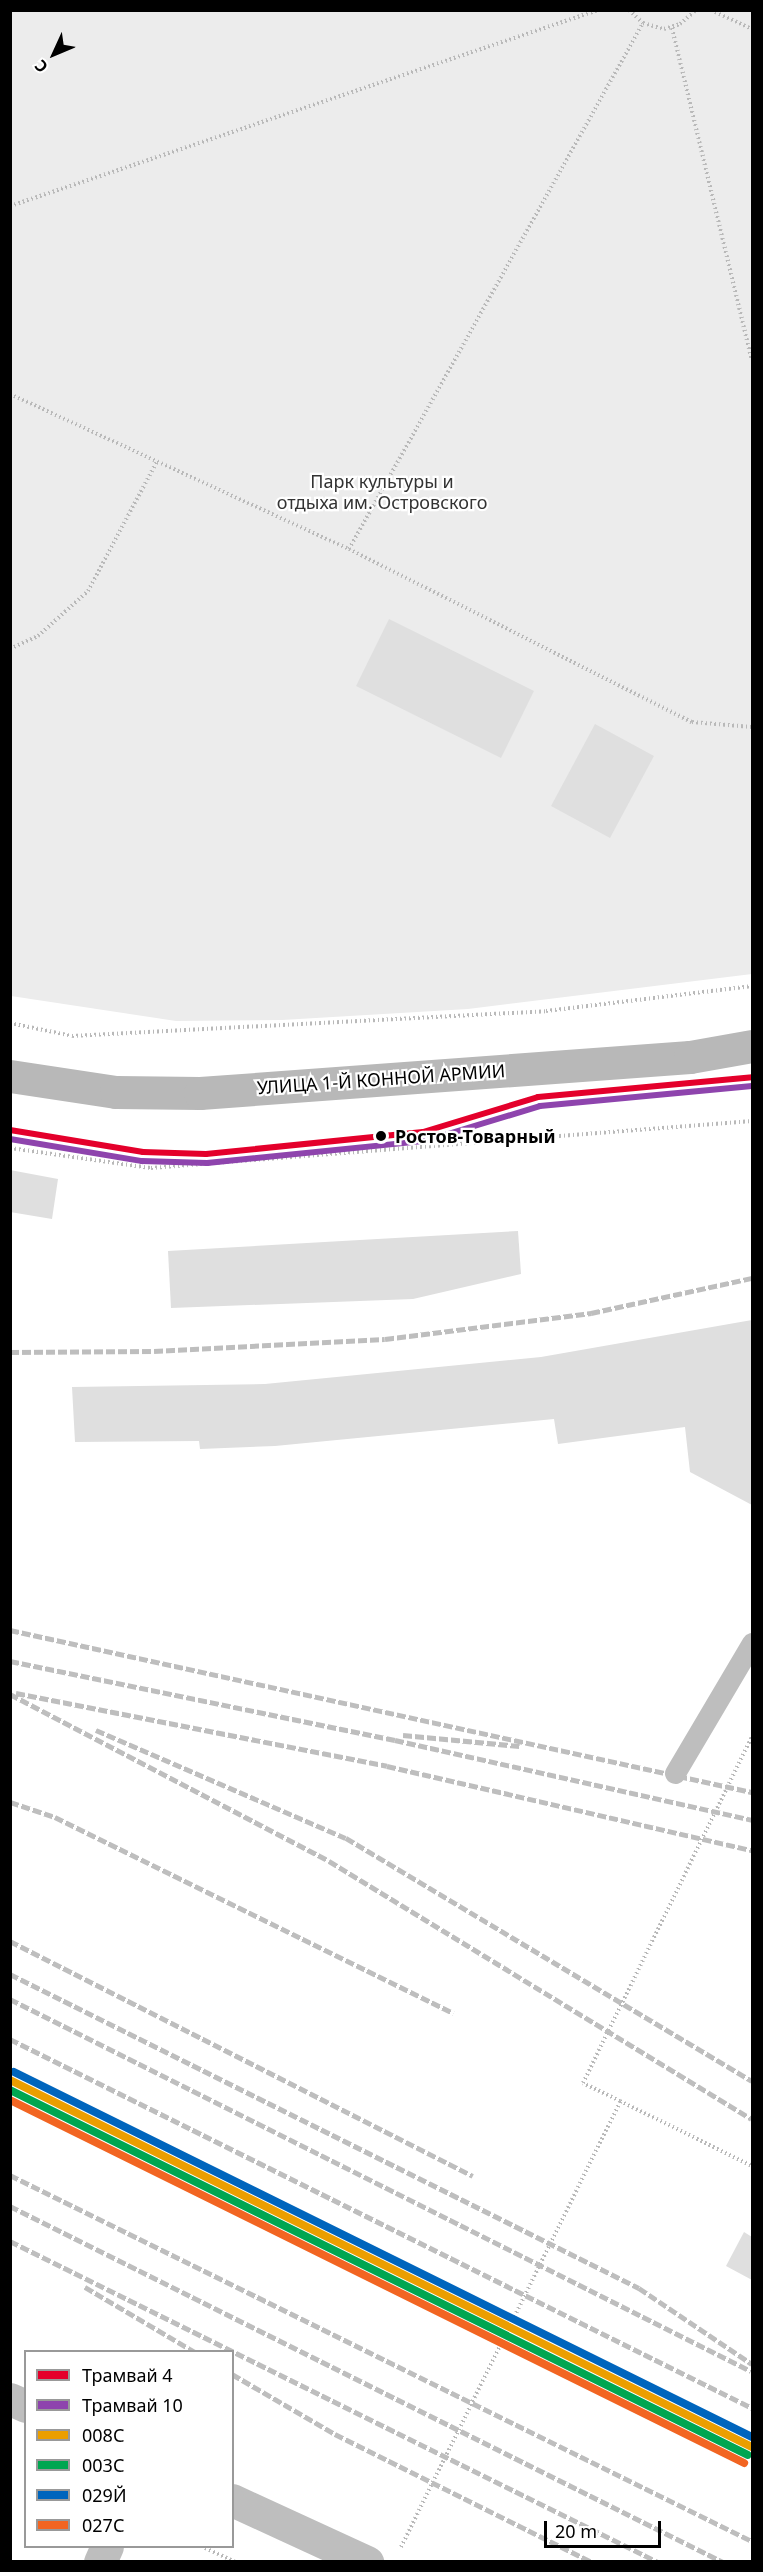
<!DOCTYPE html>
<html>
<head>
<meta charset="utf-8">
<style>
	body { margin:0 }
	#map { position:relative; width:763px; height:2572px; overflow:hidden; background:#fff; font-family:"Noto Sans",sans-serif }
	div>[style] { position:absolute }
	.green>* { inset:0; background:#ececec }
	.building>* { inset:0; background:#dfdfdf }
	.path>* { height:4px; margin-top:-2px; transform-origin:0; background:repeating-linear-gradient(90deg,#b9b9b9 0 1.5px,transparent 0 4.5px) }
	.lane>* { height:21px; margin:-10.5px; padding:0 10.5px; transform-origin:10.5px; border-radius:10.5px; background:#bebebe }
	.street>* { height:33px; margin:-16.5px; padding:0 16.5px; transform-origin:16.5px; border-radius:16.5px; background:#bebebe }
	.secondary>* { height:33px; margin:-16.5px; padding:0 16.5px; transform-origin:16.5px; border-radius:16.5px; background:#b8b8b8 }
	.primary>* { height:33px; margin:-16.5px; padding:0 16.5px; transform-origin:16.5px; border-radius:16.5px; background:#bebebe }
	.rail>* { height:4.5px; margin-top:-2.25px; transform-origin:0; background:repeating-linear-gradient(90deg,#bebebe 0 9px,transparent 0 12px) }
	.rail-1>* { height:8px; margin:-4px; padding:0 4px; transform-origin:4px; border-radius:4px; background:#eb9e00 }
	.rail-2>* { height:8px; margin:-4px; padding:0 4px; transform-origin:4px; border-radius:4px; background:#00a651 }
	.rail-3>* { height:8px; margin:-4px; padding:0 4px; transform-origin:4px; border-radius:4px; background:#0065bd }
	.rail-4>* { height:8px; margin:-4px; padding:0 4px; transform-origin:4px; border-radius:4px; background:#f26522 }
	.tram-1>* { height:6px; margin:-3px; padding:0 3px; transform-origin:3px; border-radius:3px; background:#e4002b }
	.tram-2>* { height:6px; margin:-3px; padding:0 3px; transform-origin:3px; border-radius:3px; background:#8e44ad }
	.dots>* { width:16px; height:16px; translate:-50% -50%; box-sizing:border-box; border:3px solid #fff; border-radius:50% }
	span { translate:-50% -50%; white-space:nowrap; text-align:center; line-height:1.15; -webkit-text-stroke:4.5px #fff; paint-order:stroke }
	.park-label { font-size:18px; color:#333 }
	.street-label { font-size:18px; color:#000 }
	.stop-label { font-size:18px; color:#000; font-weight:700 }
	.left { translate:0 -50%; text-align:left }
	.frame { position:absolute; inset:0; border:12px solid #000; pointer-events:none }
	.legend { position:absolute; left:24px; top:2350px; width:210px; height:198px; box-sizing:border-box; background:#fff; border:2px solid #999; margin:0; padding:8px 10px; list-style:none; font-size:18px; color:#000 }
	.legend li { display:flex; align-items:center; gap:12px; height:30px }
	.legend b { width:30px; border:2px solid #999 }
	.north { position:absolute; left:24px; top:24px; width:60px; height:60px; -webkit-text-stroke:4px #fff; paint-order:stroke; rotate:226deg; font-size:16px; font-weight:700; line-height:24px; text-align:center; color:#000 }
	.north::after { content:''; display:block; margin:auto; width:21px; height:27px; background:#000; clip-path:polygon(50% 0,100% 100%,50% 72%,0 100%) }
	.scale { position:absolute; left:544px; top:2521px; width:117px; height:27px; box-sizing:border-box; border:3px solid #000; border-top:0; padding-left:8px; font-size:18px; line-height:21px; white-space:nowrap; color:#000; -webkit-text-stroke:4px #fff; paint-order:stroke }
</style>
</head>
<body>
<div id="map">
	<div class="green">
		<i style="clip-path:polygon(10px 11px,752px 11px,752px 974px,468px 1009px,282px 1020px,176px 1021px,11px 996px)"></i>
	</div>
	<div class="building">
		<i style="clip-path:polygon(389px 619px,534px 691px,501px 758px,356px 686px)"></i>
		<i style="clip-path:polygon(595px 724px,654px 756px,610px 838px,551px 806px)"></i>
		<i style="clip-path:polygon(10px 1170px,58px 1179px,52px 1219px,10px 1212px)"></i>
		<i style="clip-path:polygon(518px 1231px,521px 1274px,413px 1299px,171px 1308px,168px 1251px)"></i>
		<i style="clip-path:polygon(752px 1320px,752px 1505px,690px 1472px,685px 1427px,558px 1444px,554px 1419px,275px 1446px,200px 1449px,199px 1441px,75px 1442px,72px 1387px,265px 1384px,541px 1357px)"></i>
		<i style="clip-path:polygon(744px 2232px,752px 2237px,752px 2280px,726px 2266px)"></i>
	</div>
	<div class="path">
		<i style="left:629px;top:10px;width:19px;rotate:43deg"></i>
		<i style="left:643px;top:23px;width:22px;rotate:16deg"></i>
		<i style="left:664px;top:29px;width:17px;rotate:-17deg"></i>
		<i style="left:680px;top:24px;width:21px;rotate:-41deg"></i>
		<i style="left:711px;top:10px;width:45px;rotate:24.9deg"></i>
		<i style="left:672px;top:28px;width:342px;rotate:76.5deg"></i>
		<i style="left:10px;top:206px;width:620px;rotate:-18.43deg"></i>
		<i style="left:10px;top:394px;width:373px;rotate:24.6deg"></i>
		<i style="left:349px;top:549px;width:384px;rotate:26.8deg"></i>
		<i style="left:692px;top:722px;width:60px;rotate:4.8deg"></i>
		<i style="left:349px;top:549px;width:603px;rotate:-60.8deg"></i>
		<i style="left:10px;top:649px;width:31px;rotate:-25deg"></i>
		<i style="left:38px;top:636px;width:67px;rotate:-42deg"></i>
		<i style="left:88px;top:591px;width:147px;rotate:-62deg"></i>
		<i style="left:10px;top:1023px;width:63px;rotate:11.8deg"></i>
		<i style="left:72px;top:1036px;width:475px;rotate:-3deg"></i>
		<i style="left:546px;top:1011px;width:208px;rotate:-6.9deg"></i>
		<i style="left:10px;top:1148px;width:142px;rotate:8.1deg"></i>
		<i style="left:151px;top:1168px;width:603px;rotate:-4.47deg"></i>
		<i style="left:620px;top:2101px;width:147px;rotate:26.2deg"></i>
		<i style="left:201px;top:2546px;width:38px;rotate:25deg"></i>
		<i style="left:401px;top:2547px;width:497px;rotate:-63.8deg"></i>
		<i style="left:620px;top:2101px;width:41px;rotate:-154.1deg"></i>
		<i style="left:583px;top:2083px;width:386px;rotate:-64deg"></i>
	</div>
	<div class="lane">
		<i style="left:675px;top:1773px;width:151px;rotate:-59.4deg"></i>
	</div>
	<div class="street">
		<i style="left:100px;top:2562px;width:17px;rotate:-66deg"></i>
	</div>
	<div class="secondary">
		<i style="left:10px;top:1076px;width:107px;rotate:8.6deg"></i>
		<i style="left:116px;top:1092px;width:84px;rotate:0.7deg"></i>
		<i style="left:200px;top:1093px;width:491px;rotate:-4.2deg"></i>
		<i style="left:690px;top:1057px;width:63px;rotate:-10.1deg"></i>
	</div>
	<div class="primary">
		<i style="left:10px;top:2399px;width:17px;rotate:24deg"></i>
		<i style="left:232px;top:2500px;width:149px;rotate:24.7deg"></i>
	</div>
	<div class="rail">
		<i style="left:10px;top:1352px;width:144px;rotate:-0.4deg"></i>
		<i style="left:154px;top:1351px;width:231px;rotate:-3deg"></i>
		<i style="left:385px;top:1339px;width:208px;rotate:-7.2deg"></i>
		<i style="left:591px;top:1313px;width:165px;rotate:-12.3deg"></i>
		<i style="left:10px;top:1630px;width:759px;rotate:12.32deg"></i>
		<i style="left:10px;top:1661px;width:393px;rotate:11.6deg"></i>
		<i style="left:395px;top:1740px;width:366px;rotate:12.6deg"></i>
		<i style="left:16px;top:1693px;width:378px;rotate:11.1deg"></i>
		<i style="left:387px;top:1766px;width:375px;rotate:13deg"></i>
		<i style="left:10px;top:1694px;width:360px;rotate:27.6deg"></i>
		<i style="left:329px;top:1861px;width:495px;rotate:31.4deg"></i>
		<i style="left:96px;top:1730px;width:272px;rotate:23.4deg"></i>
		<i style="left:346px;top:1838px;width:473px;rotate:30.9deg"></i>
		<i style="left:403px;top:1735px;width:117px;rotate:5.4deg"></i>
		<i style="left:10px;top:1802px;width:47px;rotate:18.4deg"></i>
		<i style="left:55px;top:1817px;width:444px;rotate:26.2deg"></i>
		<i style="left:10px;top:1941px;width:519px;rotate:26.91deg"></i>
		<i style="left:10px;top:1974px;width:703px;rotate:26.53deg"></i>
		<i style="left:639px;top:2288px;width:136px;rotate:33.9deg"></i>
		<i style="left:10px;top:1999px;width:829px;rotate:26.66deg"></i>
		<i style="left:10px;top:2039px;width:829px;rotate:26.44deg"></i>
		<i style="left:10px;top:2175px;width:827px;rotate:26.26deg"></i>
		<i style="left:10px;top:2206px;width:797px;rotate:26.53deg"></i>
		<i style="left:10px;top:2241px;width:723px;rotate:26.35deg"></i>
		<i style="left:85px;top:2287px;width:128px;rotate:30.6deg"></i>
		<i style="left:232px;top:2374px;width:119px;rotate:30.2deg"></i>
		<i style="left:335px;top:2434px;width:287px;rotate:26.5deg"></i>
	</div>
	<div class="rail-1">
		<i style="left:10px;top:2080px;width:828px;rotate:26.32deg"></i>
	</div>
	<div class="rail-2">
		<i style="left:10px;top:2090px;width:823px;rotate:26.32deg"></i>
	</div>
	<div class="rail-3">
		<i style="left:14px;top:2072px;width:823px;rotate:26.32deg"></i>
	</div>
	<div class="rail-4">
		<i style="left:10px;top:2100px;width:819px;rotate:26.31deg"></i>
	</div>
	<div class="tram-1">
		<i style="left:10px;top:1130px;width:135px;rotate:9.4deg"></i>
		<i style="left:143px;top:1152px;width:63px;rotate:1.8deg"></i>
		<i style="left:206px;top:1154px;width:218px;rotate:-5.8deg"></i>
		<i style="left:423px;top:1132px;width:120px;rotate:-16.9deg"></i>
		<i style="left:538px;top:1097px;width:215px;rotate:-5.3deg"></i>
	</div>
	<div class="tram-2">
		<i style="left:10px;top:1139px;width:134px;rotate:9.5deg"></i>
		<i style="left:142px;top:1161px;width:65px;rotate:1.8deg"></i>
		<i style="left:207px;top:1163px;width:219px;rotate:-5.8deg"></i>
		<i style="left:425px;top:1141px;width:120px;rotate:-16.9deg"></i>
		<i style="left:540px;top:1106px;width:213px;rotate:-5.4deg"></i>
	</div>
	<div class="dots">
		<i style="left:381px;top:1136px;background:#000"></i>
	</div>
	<div class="park-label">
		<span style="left:382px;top:492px">Парк культуры и<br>отдыха им. Островского</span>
	</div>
	<div class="street-label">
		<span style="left:381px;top:1079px;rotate:-4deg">УЛИЦА 1-Й КОННОЙ АРМИИ</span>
	</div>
	<div class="stop-label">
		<span class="left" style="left:395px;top:1136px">Ростов-Товарный</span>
	</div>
	<div class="frame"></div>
	<ul class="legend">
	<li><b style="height:8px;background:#e4002b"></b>Трамвай 4</li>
	<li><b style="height:8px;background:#8e44ad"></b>Трамвай 10</li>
	<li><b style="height:8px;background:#eb9e00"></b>008С</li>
	<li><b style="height:8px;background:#00a651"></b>003С</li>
	<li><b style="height:8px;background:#0065bd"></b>029Й</li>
	<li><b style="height:8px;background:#f26522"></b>027С</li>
	</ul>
	<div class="north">С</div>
	<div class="scale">20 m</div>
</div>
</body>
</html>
